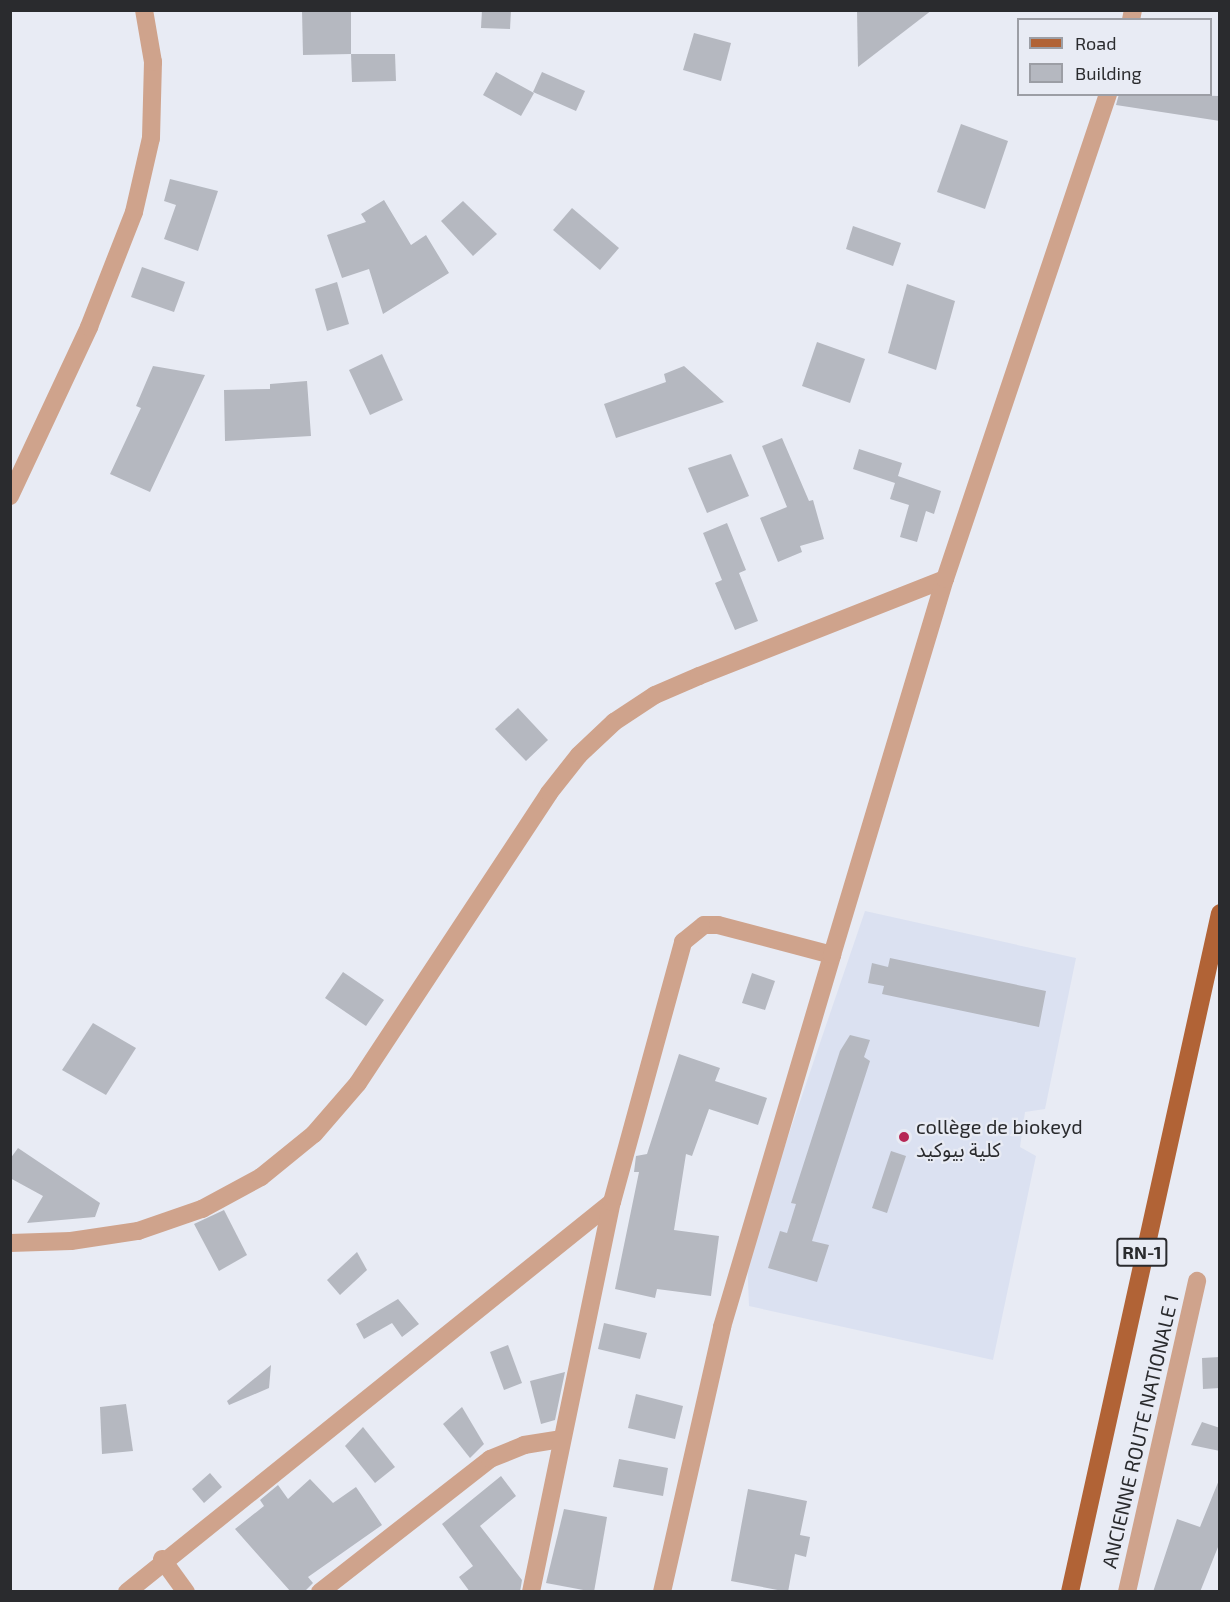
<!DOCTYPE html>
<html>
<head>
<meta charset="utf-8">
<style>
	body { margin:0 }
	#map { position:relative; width:1230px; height:1602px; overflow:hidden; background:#e8ebf4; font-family:"Exo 2","Noto Sans Arabic",sans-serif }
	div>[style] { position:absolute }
	.built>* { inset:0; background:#dbe1f1 }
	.building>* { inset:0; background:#b5b8c0 }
	.minor>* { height:18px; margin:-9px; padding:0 9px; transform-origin:9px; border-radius:9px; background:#cfa38c }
	.major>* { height:18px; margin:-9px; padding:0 9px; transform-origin:9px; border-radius:9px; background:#b16336 }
	.dots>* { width:16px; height:16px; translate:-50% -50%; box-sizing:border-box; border:3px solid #e8ebf4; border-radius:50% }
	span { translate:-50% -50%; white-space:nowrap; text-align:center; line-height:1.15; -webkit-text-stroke:4.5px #e8ebf4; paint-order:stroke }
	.shield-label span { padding:2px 4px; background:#e8ebf4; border:2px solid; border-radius:4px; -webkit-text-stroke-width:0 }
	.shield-label { font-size:18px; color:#2a2b2e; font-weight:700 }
	.poi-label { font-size:20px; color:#2a2b2e }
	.left { translate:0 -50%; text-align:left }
	.street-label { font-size:20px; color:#2a2b2e }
	.frame { position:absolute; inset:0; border:12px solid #2a2b2e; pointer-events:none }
	.legend { position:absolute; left:1017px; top:18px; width:195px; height:78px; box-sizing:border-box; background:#e8ebf4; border:2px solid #9c9ea5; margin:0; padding:8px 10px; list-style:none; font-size:18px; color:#2a2b2e }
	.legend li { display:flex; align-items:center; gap:12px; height:30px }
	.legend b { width:30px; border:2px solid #9c9ea5 }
</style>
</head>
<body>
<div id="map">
	<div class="built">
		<i style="clip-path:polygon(865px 911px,1076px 958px,1045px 1109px,1025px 1112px,1020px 1147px,1036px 1156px,993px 1360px,749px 1306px,747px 1257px)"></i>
	</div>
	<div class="building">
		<i style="clip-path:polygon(302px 10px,351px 10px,351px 54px,303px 55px)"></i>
		<i style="clip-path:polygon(482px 10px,511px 10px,510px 29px,481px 28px)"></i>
		<i style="clip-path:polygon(857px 10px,932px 10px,858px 67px)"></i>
		<i style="clip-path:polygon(694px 33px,731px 43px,721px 81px,683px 70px)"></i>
		<i style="clip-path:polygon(351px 54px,395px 54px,396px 81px,352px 82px)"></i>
		<i style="clip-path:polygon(496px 72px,534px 93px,521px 116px,483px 95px)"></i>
		<i style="clip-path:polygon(542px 72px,585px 91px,576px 111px,533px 92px)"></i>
		<i style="clip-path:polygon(1119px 94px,1220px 96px,1220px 121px,1116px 105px)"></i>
		<i style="clip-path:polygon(961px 124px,1008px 141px,985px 209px,937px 192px)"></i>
		<i style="clip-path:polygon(170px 179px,218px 191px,198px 251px,164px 239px,176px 205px,164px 201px)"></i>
		<i style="clip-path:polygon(384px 200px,411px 245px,426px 235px,449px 273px,383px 314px,369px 269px,342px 278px,327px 235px,366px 222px,361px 214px)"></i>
		<i style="clip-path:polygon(463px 201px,497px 234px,473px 256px,441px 221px)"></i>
		<i style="clip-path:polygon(572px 208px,619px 248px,600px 270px,553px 230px)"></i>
		<i style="clip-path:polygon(853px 226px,901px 243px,893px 266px,846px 249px)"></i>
		<i style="clip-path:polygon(142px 267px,185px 282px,174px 312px,131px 297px)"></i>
		<i style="clip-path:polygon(337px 282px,349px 324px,327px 331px,315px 289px)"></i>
		<i style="clip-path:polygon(907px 284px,955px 301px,936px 370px,888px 353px)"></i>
		<i style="clip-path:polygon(817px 342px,865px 359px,850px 403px,802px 386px)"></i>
		<i style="clip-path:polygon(382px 354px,403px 400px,370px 415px,349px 370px)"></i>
		<i style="clip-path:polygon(153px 366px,205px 375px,150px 492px,110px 474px,141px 408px,136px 406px)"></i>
		<i style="clip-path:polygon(684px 366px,724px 402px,616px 438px,604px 404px,666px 382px,664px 374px)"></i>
		<i style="clip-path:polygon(307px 381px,311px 436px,225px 441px,224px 390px,270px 389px,270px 384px)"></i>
		<i style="clip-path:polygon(782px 438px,809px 501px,813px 500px,824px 539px,800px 546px,802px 552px,778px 562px,760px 518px,787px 507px,762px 446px)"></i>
		<i style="clip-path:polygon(859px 449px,902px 463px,898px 476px,941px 491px,934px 514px,926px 511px,917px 542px,900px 537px,909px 505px,890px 499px,895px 483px,853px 469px)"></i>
		<i style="clip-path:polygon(731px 454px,749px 496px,707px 513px,688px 468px)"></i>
		<i style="clip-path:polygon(727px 523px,746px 570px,739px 573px,758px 621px,735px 630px,715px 583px,722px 580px,703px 533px)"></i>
		<i style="clip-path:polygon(518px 708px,548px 740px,526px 761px,495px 729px)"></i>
		<i style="clip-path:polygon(890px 958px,1046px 991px,1039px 1027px,882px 994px,884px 986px,868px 983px,872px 963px,888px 967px)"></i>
		<i style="clip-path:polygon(343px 972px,384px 1000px,366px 1026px,325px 998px)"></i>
		<i style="clip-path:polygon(752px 973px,775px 981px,765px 1010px,742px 1003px)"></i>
		<i style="clip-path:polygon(93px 1023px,136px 1048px,106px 1095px,62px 1070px)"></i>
		<i style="clip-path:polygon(850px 1035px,870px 1040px,864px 1057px,870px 1061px,812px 1241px,829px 1245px,817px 1282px,768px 1268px,780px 1231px,787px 1233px,796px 1204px,791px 1203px,840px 1051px)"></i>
		<i style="clip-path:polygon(679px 1054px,720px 1068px,715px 1081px,767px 1098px,758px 1125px,709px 1109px,692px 1156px,686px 1154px,674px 1230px,719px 1236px,711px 1296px,657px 1289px,655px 1298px,615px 1289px,639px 1172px,634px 1172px,636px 1156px,647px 1154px)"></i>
		<i style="clip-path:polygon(18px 1148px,100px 1203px,95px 1217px,27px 1223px,43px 1196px,10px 1178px,10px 1159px)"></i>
		<i style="clip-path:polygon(891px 1151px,906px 1156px,887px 1213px,872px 1208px)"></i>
		<i style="clip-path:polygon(224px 1210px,247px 1255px,219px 1271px,194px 1224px)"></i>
		<i style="clip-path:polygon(357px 1252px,367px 1270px,340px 1295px,327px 1280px)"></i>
		<i style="clip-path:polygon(398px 1299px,419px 1324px,402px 1337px,392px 1323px,364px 1339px,356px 1324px)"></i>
		<i style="clip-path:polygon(604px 1323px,647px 1333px,640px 1359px,598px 1349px)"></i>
		<i style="clip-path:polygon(508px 1345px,522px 1383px,504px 1390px,490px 1352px)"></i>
		<i style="clip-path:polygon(1220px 1357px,1220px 1388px,1203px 1389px,1202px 1358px)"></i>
		<i style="clip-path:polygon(271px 1365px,269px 1388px,229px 1405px,227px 1401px)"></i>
		<i style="clip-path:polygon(565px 1372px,555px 1420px,541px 1424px,530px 1381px)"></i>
		<i style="clip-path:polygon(636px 1394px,683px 1406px,675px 1439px,628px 1428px)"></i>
		<i style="clip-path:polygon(126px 1404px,133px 1451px,102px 1454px,100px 1407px)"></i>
		<i style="clip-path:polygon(462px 1407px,484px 1444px,470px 1458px,443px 1424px)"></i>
		<i style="clip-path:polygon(1202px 1422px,1220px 1428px,1220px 1451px,1191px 1445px)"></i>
		<i style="clip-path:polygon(363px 1427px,395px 1467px,375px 1483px,345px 1446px)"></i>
		<i style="clip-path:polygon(619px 1459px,668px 1468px,663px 1496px,613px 1487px)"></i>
		<i style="clip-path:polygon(210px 1473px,222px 1487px,204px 1503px,192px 1489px)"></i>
		<i style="clip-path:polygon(501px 1476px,516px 1496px,480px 1526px,522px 1580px,520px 1592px,470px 1592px,459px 1577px,473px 1566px,442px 1524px)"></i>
		<i style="clip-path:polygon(310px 1479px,333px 1503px,356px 1487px,382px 1525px,308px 1577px,313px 1583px,304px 1592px,291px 1592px,235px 1529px,264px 1506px,260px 1500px,278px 1485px,288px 1499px)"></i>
		<i style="clip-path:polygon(1219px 1480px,1220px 1542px,1200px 1592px,1153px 1592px,1177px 1519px,1200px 1527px)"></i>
		<i style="clip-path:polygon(748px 1489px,807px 1501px,800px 1535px,810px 1537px,806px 1557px,795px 1554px,788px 1592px,731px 1581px)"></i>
		<i style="clip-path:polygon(564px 1509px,607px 1517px,594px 1592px,546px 1583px)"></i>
	</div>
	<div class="minor">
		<i style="left:1131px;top:20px;width:10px;rotate:-79deg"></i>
		<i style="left:10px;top:496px;width:187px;rotate:-64.9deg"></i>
		<i style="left:89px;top:327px;width:123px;rotate:-68.6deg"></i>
		<i style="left:134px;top:212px;width:76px;rotate:-77.1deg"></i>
		<i style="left:151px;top:138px;width:76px;rotate:-88.5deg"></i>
		<i style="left:153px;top:62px;width:53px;rotate:-99.8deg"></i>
		<i style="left:10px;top:1243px;width:61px;rotate:-1.9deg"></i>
		<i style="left:71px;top:1241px;width:68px;rotate:-8.5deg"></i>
		<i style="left:138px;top:1231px;width:68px;rotate:-19deg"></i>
		<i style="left:202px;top:1209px;width:67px;rotate:-28.5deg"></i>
		<i style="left:261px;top:1177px;width:68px;rotate:-39.1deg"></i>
		<i style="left:314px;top:1134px;width:67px;rotate:-49.2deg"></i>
		<i style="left:358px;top:1083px;width:347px;rotate:-56.6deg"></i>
		<i style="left:549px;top:793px;width:48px;rotate:-51.7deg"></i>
		<i style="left:579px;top:755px;width:48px;rotate:-43.3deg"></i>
		<i style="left:614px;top:722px;width:49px;rotate:-33.4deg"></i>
		<i style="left:655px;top:695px;width:48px;rotate:-23.4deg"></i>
		<i style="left:699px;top:676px;width:264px;rotate:-21.5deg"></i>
		<i style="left:162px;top:1559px;width:41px;rotate:54deg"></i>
		<i style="left:127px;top:1592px;width:622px;rotate:-38.8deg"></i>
		<i style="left:320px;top:1592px;width:216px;rotate:-38deg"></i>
		<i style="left:490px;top:1459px;width:37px;rotate:-22deg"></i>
		<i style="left:524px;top:1445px;width:37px;rotate:-9deg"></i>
		<i style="left:531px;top:1592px;width:398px;rotate:-78.3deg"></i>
		<i style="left:612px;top:1202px;width:270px;rotate:-74.7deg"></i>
		<i style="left:683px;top:942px;width:27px;rotate:-39deg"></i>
		<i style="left:704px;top:925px;width:14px"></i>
		<i style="left:718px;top:925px;width:118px;rotate:14.7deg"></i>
		<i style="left:662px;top:1592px;width:272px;rotate:-77.2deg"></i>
		<i style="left:722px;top:1327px;width:388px;rotate:-73.5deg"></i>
		<i style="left:832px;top:955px;width:393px;rotate:-73.3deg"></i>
		<i style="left:945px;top:579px;width:512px;rotate:-71.42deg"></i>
		<i style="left:1127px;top:1592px;width:319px;rotate:-77.3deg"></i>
	</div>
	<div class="major">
		<i style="left:1070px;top:1592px;width:695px;rotate:-77.54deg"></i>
	</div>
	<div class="dots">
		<i style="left:904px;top:1137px;background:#b62655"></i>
	</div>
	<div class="shield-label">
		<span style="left:1142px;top:1252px">RN-1</span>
	</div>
	<div class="poi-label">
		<span class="left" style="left:916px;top:1138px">collège de biokeyd<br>كلية بيوكيد</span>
	</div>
	<div class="street-label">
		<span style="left:1140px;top:1431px;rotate:-77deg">ANCIENNE ROUTE NATIONALE 1</span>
	</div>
	<div class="frame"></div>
	<ul class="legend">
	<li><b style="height:8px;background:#b16336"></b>Road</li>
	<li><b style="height:16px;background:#b5b8c0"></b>Building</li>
	</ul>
</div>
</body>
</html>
